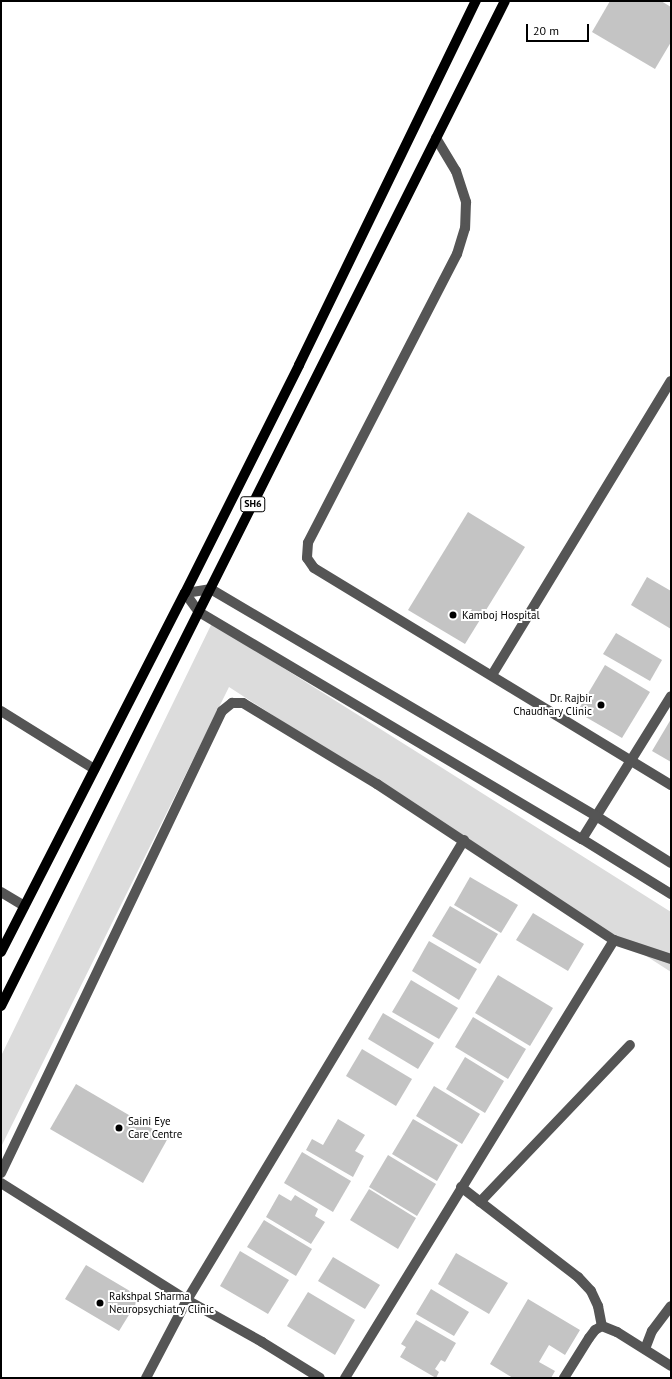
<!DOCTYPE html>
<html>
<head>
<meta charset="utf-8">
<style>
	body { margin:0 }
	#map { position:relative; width:672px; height:1379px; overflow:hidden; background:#fff; font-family:"PT Sans",sans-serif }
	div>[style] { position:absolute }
	.green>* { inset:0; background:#dcdcdc }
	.building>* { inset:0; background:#c4c4c4 }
	.minor>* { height:10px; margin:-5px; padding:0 5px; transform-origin:5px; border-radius:5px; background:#555 }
	.major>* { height:10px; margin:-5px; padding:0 5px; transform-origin:5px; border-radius:5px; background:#000 }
	.dots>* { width:11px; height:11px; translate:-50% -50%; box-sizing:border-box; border:2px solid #fff; border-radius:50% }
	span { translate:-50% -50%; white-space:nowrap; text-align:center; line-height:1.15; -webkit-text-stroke:4px #fff; paint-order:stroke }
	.shield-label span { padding:1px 3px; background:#fff; border:1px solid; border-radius:3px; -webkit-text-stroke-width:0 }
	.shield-label { font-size:10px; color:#000; font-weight:700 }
	.poi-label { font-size:11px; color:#000 }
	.left { translate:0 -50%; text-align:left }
	.right { translate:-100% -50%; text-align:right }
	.frame { position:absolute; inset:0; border:2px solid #000; pointer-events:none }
	.scale { position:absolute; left:526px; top:24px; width:63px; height:18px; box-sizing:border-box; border:2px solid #000; border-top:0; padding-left:5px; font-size:12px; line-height:14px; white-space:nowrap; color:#000; -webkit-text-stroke:3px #fff; paint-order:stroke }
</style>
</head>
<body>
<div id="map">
	<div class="green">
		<i style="clip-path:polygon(212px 623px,671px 912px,671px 972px,229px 687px,1px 1147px,1px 1056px)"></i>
	</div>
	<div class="building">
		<i style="clip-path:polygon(610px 1px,661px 1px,671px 7px,671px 42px,655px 69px,592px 32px)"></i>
		<i style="clip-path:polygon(468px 512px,525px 547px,465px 644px,408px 610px)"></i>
		<i style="clip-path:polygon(647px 577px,671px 591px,671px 629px,631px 605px)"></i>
		<i style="clip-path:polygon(616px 633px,662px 660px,650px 681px,603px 654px)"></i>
		<i style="clip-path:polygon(605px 665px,650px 692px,622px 738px,577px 712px)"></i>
		<i style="clip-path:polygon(671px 719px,671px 762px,652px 751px)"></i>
		<i style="clip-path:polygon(470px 877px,518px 905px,501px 933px,454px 905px)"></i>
		<i style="clip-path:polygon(450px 906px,498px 934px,480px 964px,432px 936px)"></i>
		<i style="clip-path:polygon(533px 913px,584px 944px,568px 971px,516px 940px)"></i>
		<i style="clip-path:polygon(429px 941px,477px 969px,459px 1000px,412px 971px)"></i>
		<i style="clip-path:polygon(498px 975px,553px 1008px,530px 1046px,475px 1013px)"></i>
		<i style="clip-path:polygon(411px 980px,458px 1008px,439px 1039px,392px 1012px)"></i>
		<i style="clip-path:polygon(383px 1013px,434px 1043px,418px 1069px,368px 1039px)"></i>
		<i style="clip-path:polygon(473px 1017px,526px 1049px,508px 1079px,455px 1047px)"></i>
		<i style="clip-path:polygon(362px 1049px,412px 1079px,396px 1106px,346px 1076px)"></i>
		<i style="clip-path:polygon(465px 1057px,504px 1081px,485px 1113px,446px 1089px)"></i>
		<i style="clip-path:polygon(76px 1084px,168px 1138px,143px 1183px,50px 1129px)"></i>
		<i style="clip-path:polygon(434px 1086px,480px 1114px,462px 1144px,416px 1116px)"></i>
		<i style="clip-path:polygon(338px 1119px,365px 1135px,355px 1151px,364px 1156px,353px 1177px,306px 1150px,312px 1139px,323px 1145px)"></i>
		<i style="clip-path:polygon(413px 1119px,458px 1145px,437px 1181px,392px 1154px)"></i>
		<i style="clip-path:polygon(302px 1152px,351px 1181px,333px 1212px,284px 1183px)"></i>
		<i style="clip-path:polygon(388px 1155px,436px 1184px,417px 1216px,369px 1187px)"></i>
		<i style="clip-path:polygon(369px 1189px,416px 1218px,398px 1249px,350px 1220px)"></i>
		<i style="clip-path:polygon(279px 1194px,291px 1201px,295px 1195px,318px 1209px,315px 1216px,325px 1222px,311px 1244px,266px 1217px)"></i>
		<i style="clip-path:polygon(264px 1220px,312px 1249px,296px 1276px,247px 1247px)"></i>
		<i style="clip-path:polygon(240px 1251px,289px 1280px,268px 1314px,220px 1286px)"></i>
		<i style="clip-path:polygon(456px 1253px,508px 1283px,489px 1314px,438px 1284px)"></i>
		<i style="clip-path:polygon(333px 1257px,380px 1285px,365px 1309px,318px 1281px)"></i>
		<i style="clip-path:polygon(86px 1265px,140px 1297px,119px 1331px,65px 1299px)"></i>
		<i style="clip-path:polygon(431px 1289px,469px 1312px,454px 1336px,416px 1314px)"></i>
		<i style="clip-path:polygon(308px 1292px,355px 1320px,335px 1355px,287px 1326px)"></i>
		<i style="clip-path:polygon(528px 1299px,580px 1330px,565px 1355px,549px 1345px,539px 1362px,555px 1371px,551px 1378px,513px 1378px,490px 1364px)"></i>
		<i style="clip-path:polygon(416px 1320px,456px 1343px,445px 1362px,441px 1360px,435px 1369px,439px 1372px,436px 1378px,400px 1357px,406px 1347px,401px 1344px)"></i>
	</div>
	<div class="minor">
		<i style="left:436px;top:138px;width:39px;rotate:59deg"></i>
		<i style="left:456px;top:171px;width:33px;rotate:72deg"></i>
		<i style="left:466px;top:202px;width:26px;rotate:92deg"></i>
		<i style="left:465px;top:228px;width:27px;rotate:107deg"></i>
		<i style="left:457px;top:254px;width:325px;rotate:117.3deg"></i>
		<i style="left:308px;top:543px;width:15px;rotate:94deg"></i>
		<i style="left:307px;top:558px;width:12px;rotate:55deg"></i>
		<i style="left:314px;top:568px;width:418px;rotate:31.3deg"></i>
		<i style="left:492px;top:675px;width:344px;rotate:-58.7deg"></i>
		<i style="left:1px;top:711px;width:110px;rotate:31.9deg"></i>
		<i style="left:582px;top:839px;width:168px;rotate:-58.1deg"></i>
		<i style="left:671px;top:863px;width:89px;rotate:-147.9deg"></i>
		<i style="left:596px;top:816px;width:447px;rotate:-149.5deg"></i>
		<i style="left:211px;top:589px;width:26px;rotate:171deg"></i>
		<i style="left:185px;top:593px;width:24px;rotate:54deg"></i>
		<i style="left:199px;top:612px;width:445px;rotate:30.7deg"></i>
		<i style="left:582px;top:839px;width:105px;rotate:31.7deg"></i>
		<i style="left:1px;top:892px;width:27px;rotate:31deg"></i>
		<i style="left:1px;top:1173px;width:512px;rotate:-64.44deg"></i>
		<i style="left:222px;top:711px;width:13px;rotate:-39deg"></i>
		<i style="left:232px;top:703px;width:11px"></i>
		<i style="left:243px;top:703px;width:157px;rotate:31.2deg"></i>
		<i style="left:377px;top:784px;width:284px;rotate:33.4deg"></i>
		<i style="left:614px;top:940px;width:60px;rotate:18.4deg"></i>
		<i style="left:1px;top:1183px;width:220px;rotate:32.2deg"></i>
		<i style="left:187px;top:1300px;width:86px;rotate:29.2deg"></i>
		<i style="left:262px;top:1342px;width:68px;rotate:31.8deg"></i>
		<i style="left:461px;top:1187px;width:148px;rotate:37.6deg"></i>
		<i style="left:578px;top:1277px;width:19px;rotate:47deg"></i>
		<i style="left:591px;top:1291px;width:17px;rotate:65deg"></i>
		<i style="left:598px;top:1306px;width:20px;rotate:79deg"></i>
		<i style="left:480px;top:1202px;width:217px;rotate:-46.3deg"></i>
		<i style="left:645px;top:1349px;width:19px;rotate:-69deg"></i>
		<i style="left:652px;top:1331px;width:31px;rotate:-53deg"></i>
		<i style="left:146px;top:1378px;width:88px;rotate:-62.3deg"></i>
		<i style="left:187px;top:1300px;width:537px;rotate:-58.94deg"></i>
		<i style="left:345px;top:1378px;width:514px;rotate:-58.44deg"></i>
		<i style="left:564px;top:1378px;width:47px;rotate:-58deg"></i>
		<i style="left:589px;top:1338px;width:10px;rotate:-53deg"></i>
		<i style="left:595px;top:1330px;width:8px;rotate:-30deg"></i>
		<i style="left:602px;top:1326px;width:16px;rotate:22deg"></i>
		<i style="left:617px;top:1332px;width:64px;rotate:32.2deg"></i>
	</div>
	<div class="major">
		<i style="left:1px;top:952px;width:403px;rotate:-62.9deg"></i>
		<i style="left:185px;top:593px;width:255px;rotate:-63.4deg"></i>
		<i style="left:299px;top:365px;width:405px;rotate:-64.1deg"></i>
		<i style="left:1px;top:1006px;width:1124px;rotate:-63.37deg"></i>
	</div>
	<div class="dots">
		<i style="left:453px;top:615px;background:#000"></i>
		<i style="left:601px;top:705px;background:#000"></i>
		<i style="left:119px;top:1128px;background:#000"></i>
		<i style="left:100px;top:1303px;background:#000"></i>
	</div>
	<div class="shield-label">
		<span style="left:253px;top:504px">SH6</span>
	</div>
	<div class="poi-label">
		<span class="left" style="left:462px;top:615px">Kamboj Hospital</span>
		<span class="right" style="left:592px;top:705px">Dr. Rajbir<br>Chaudhary Clinic</span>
		<span class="left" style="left:128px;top:1128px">Saini Eye<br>Care Centre</span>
		<span class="left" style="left:109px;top:1303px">Rakshpal Sharma<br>Neuropsychiatry Clinic</span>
	</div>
	<div class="frame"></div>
	<div class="scale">20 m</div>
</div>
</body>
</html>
